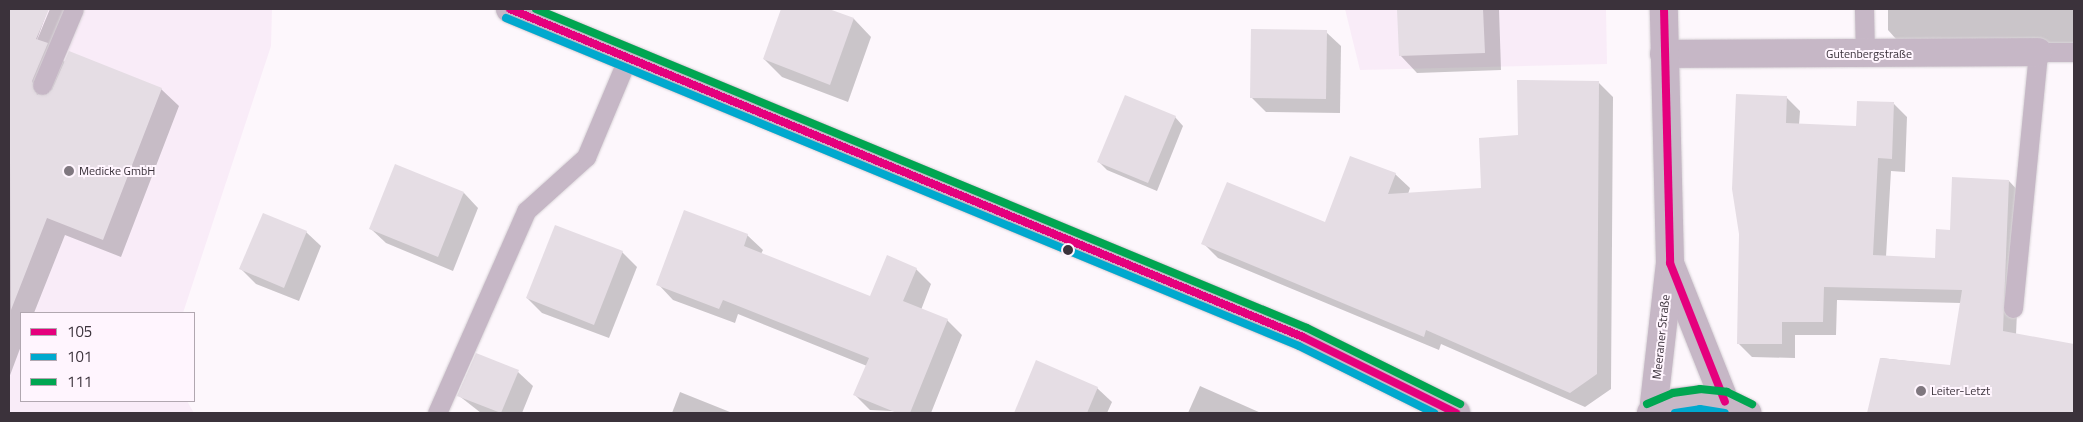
<!DOCTYPE html>
<html>
<head>
<meta charset="utf-8">
<style>
	body { margin:0 }
	#map { position:relative; width:2083px; height:422px; overflow:hidden; background:#fdf7fc; font-family:"Titillium Web",sans-serif }
	div>[style] { position:absolute }
	.built>* { inset:0; background:#f9ecf8 }
	.shadow>* { inset:0; background:#0003 }
	.building>* { inset:0; background:#e5dde4 }
	.roads { filter:drop-shadow(0 0 1px #d9d4d8) drop-shadow(0 0 1px #d9d4d8) }
	.service>* { height:19px; margin:-9.5px; padding:0 9.5px; transform-origin:9.5px; border-radius:9.5px; background:#c6b7c6 }
	.minor>* { height:28px; margin:-14px; padding:0 14px; transform-origin:14px; border-radius:14px; background:#c6b7c6 }
	.tertiary>* { height:28px; margin:-14px; padding:0 14px; transform-origin:14px; border-radius:14px; background:#c6b7c6 }
	.bus-1>* { height:8px; margin:-4px; padding:0 4px; transform-origin:4px; border-radius:4px; background:#e5007d }
	.bus-2>* { height:8px; margin:-4px; padding:0 4px; transform-origin:4px; border-radius:4px; background:#00a9ce }
	.bus-3>* { height:8px; margin:-4px; padding:0 4px; transform-origin:4px; border-radius:4px; background:#00a651 }
	.dots>* { width:14px; height:14px; translate:-50% -50%; box-sizing:border-box; border:2px solid #fff5fe; border-radius:50% }
	span { translate:-50% -50%; white-space:nowrap; text-align:center; line-height:1.15; -webkit-text-stroke:4px #fff5fe; paint-order:stroke }
	.street-label { font-size:12px; color:#3b323b }
	.poi-label { font-size:12px; color:#3b323b }
	.left { translate:0 -50%; text-align:left }
	.frame { position:absolute; inset:0; border:10px solid #3b323b; pointer-events:none }
	.legend { position:absolute; left:20px; top:312px; width:175px; height:90px; box-sizing:border-box; background:#fff5fe; border:1px solid #b1a7b0; margin:0; padding:6px 9px; list-style:none; font-size:15px; color:#3b323b }
	.legend li { display:flex; align-items:center; gap:10px; height:25px }
	.legend b { width:25px; border:1px solid #b1a7b0 }
</style>
</head>
<body>
<div id="map">
	<div class="built">
		<i style="clip-path:polygon(9px 9px,272px 9px,271px 46px,183px 313px,21px 313px,21px 401px,187px 401px,194px 413px,9px 413px)"></i>
		<i style="clip-path:polygon(1345px 9px,1606px 9px,1607px 64px,1360px 70px)"></i>
	</div>
	<div class="shadow">
		<i style="clip-path:polygon(9px 9px,48px 9px,35px 45px,50px 9px,74px 9px,56px 53px,65px 62px,161px 89px,179px 106px,121px 257px,65px 235px,34px 313px,21px 313px,21px 346px,9px 378px)"></i>
		<i style="clip-path:polygon(783px 9px,826px 9px,854px 19px,871px 37px,848px 102px,782px 77px,764px 59px)"></i>
		<i style="clip-path:polygon(1399px 9px,1499px 9px,1501px 70px,1417px 73px,1401px 56px)"></i>
		<i style="clip-path:polygon(1888px 9px,2074px 9px,2074px 44px,1896px 39px,1888px 30px)"></i>
		<i style="clip-path:polygon(1326px 32px,1341px 46px,1340px 113px,1266px 112px,1251px 97px)"></i>
		<i style="clip-path:polygon(1598px 82px,1613px 97px,1611px 389px,1585px 407px,1441px 344px,1439px 350px,1218px 258px,1203px 243px,1326px 224px,1395px 174px,1410px 188px,1408px 194px,1482px 189px,1519px 137px)"></i>
		<i style="clip-path:polygon(1786px 97px,1800px 111px,1799px 125px,1857px 127px,1894px 104px,1907px 117px,1905px 172px,1891px 171px,1886px 257px,1937px 259px,1951px 231px,2009px 181px,2022px 195px,2016px 335px,2074px 345px,2074px 413px,1868px 413px,1881px 358px,1951px 366px,1961px 303px,1837px 300px,1836px 335px,1795px 335px,1795px 358px,1752px 357px,1738px 343px)"></i>
		<i style="clip-path:polygon(1175px 117px,1183px 126px,1157px 191px,1107px 170px,1099px 162px)"></i>
		<i style="clip-path:polygon(464px 193px,478px 208px,453px 271px,386px 243px,371px 229px)"></i>
		<i style="clip-path:polygon(306px 232px,321px 246px,299px 301px,256px 284px,241px 269px)"></i>
		<i style="clip-path:polygon(747px 235px,763px 250px,761px 254px,871px 298px,916px 269px,931px 284px,921px 310px,947px 320px,962px 335px,931px 413px,870px 410px,855px 395px,867px 366px,738px 314px,735px 323px,673px 300px,658px 284px)"></i>
		<i style="clip-path:polygon(622px 252px,637px 267px,609px 338px,542px 313px,527px 298px)"></i>
		<i style="clip-path:polygon(477px 354px,518px 372px,533px 386px,522px 413px,481px 413px,458px 395px)"></i>
		<i style="clip-path:polygon(1037px 362px,1097px 388px,1112px 402px,1107px 413px,1015px 413px)"></i>
		<i style="clip-path:polygon(1200px 386px,1261px 413px,1188px 413px)"></i>
		<i style="clip-path:polygon(680px 392px,730px 412px,732px 413px,672px 413px)"></i>
	</div>
	<div class="building">
		<i style="clip-path:polygon(9px 9px,49px 9px,36px 39px,48px 43px,32px 81px,37px 95px,52px 90px,69px 51px,162px 88px,103px 240px,47px 218px,11px 310px)"></i>
		<i style="clip-path:polygon(781px 9px,829px 9px,854px 18px,830px 85px,763px 59px)"></i>
		<i style="clip-path:polygon(1397px 9px,1483px 9px,1485px 53px,1399px 56px)"></i>
		<i style="clip-path:polygon(1251px 29px,1327px 30px,1326px 99px,1250px 98px)"></i>
		<i style="clip-path:polygon(1517px 80px,1599px 81px,1597px 374px,1570px 393px,1426px 330px,1424px 337px,1201px 244px,1227px 182px,1325px 222px,1350px 156px,1396px 173px,1388px 194px,1481px 188px,1479px 138px,1518px 135px)"></i>
		<i style="clip-path:polygon(1736px 94px,1787px 96px,1786px 123px,1856px 126px,1857px 101px,1894px 102px,1892px 159px,1878px 158px,1873px 255px,1935px 258px,1936px 229px,1950px 230px,1952px 177px,2009px 180px,2003px 331px,2074px 344px,2074px 413px,1867px 413px,1880px 358px,1950px 365px,1962px 290px,1824px 287px,1823px 322px,1782px 322px,1782px 344px,1737px 344px,1739px 234px,1732px 189px)"></i>
		<i style="clip-path:polygon(1125px 95px,1176px 116px,1148px 183px,1097px 162px)"></i>
		<i style="clip-path:polygon(395px 164px,464px 192px,438px 257px,369px 229px)"></i>
		<i style="clip-path:polygon(684px 210px,748px 234px,744px 246px,870px 296px,887px 255px,917px 268px,903px 301px,948px 319px,910px 413px,897px 413px,853px 395px,869px 358px,723px 300px,719px 309px,656px 285px)"></i>
		<i style="clip-path:polygon(263px 213px,307px 231px,284px 288px,239px 269px)"></i>
		<i style="clip-path:polygon(555px 225px,623px 251px,594px 325px,526px 298px)"></i>
		<i style="clip-path:polygon(476px 353px,519px 370px,501px 413px,457px 396px)"></i>
		<i style="clip-path:polygon(1036px 360px,1098px 387px,1087px 413px,1014px 413px)"></i>
	</div>
	<div class="roads">
		<div class="service">
			<i style="left:1864px;top:9px;width:46px;rotate:88.8deg"></i>
			<i style="left:42px;top:85px;width:82px;rotate:-67.2deg"></i>
			<i style="left:2013px;top:308px;width:257px;rotate:-84.4deg"></i>
			<i style="left:2038px;top:52px;width:36px"></i>
			<i style="left:437px;top:413px;width:221px;rotate:-66.2deg"></i>
			<i style="left:526px;top:211px;width:81px;rotate:-42deg"></i>
			<i style="left:586px;top:157px;width:108px;rotate:-67.2deg"></i>
		</div>
		<div class="minor">
			<i style="left:1664px;top:54px;width:374px;rotate:-0.3deg"></i>
		</div>
		<div class="tertiary">
			<i style="left:510px;top:9px;width:858px;rotate:22.47deg"></i>
			<i style="left:1303px;top:337px;width:171px;rotate:26.4deg"></i>
			<i style="left:1671px;top:266px;width:146px;rotate:68.3deg"></i>
			<i style="left:1653px;top:412px;width:150px;rotate:-83.5deg"></i>
			<i style="left:1670px;top:263px;width:254px;rotate:-91.4deg"></i>
			<i style="left:1651px;top:413px;width:27px;rotate:-24deg"></i>
			<i style="left:1676px;top:402px;width:24px;rotate:-7deg"></i>
			<i style="left:1700px;top:399px;width:25px;rotate:7deg"></i>
			<i style="left:1725px;top:402px;width:25px;rotate:26deg"></i>
		</div>
	</div>
	<div class="bus-1">
		<i style="left:510px;top:9px;width:858px;rotate:22.47deg"></i>
		<i style="left:1303px;top:337px;width:171px;rotate:26.4deg"></i>
		<i style="left:1664px;top:9px;width:254px;rotate:88.6deg"></i>
		<i style="left:1670px;top:263px;width:149px;rotate:68.4deg"></i>
	</div>
	<div class="bus-2">
		<i style="left:506px;top:18px;width:858px;rotate:22.47deg"></i>
		<i style="left:1299px;top:346px;width:151px;rotate:26.4deg"></i>
		<i style="left:1675px;top:413px;width:25px;rotate:-9deg"></i>
		<i style="left:1700px;top:409px;width:25px;rotate:9deg"></i>
	</div>
	<div class="bus-3">
		<i style="left:536px;top:9px;width:834px;rotate:22.48deg"></i>
		<i style="left:1307px;top:328px;width:171px;rotate:26.4deg"></i>
		<i style="left:1647px;top:404px;width:28px;rotate:-23deg"></i>
		<i style="left:1673px;top:393px;width:27px;rotate:-8deg"></i>
		<i style="left:1700px;top:389px;width:27px;rotate:6deg"></i>
		<i style="left:1727px;top:392px;width:28px;rotate:26deg"></i>
	</div>
	<div class="dots">
		<i style="left:69px;top:171px;background:#7f777f"></i>
		<i style="left:1068px;top:250px;background:#3b323b"></i>
		<i style="left:1921px;top:391px;background:#7f777f"></i>
	</div>
	<div class="street-label">
		<span style="left:1869px;top:54px">Gutenbergstraße</span>
		<span style="left:1661px;top:337px;rotate:-84deg">Meeraner Straße</span>
	</div>
	<div class="poi-label">
		<span class="left" style="left:79px;top:171px">Medicke GmbH</span>
		<span class="left" style="left:1931px;top:391px">Leiter-Letzt</span>
	</div>
	<div class="frame"></div>
	<ul class="legend">
	<li><b style="height:6px;background:#e5007d"></b>105</li>
	<li><b style="height:6px;background:#00a9ce"></b>101</li>
	<li><b style="height:6px;background:#00a651"></b>111</li>
	</ul>
</div>
</body>
</html>
